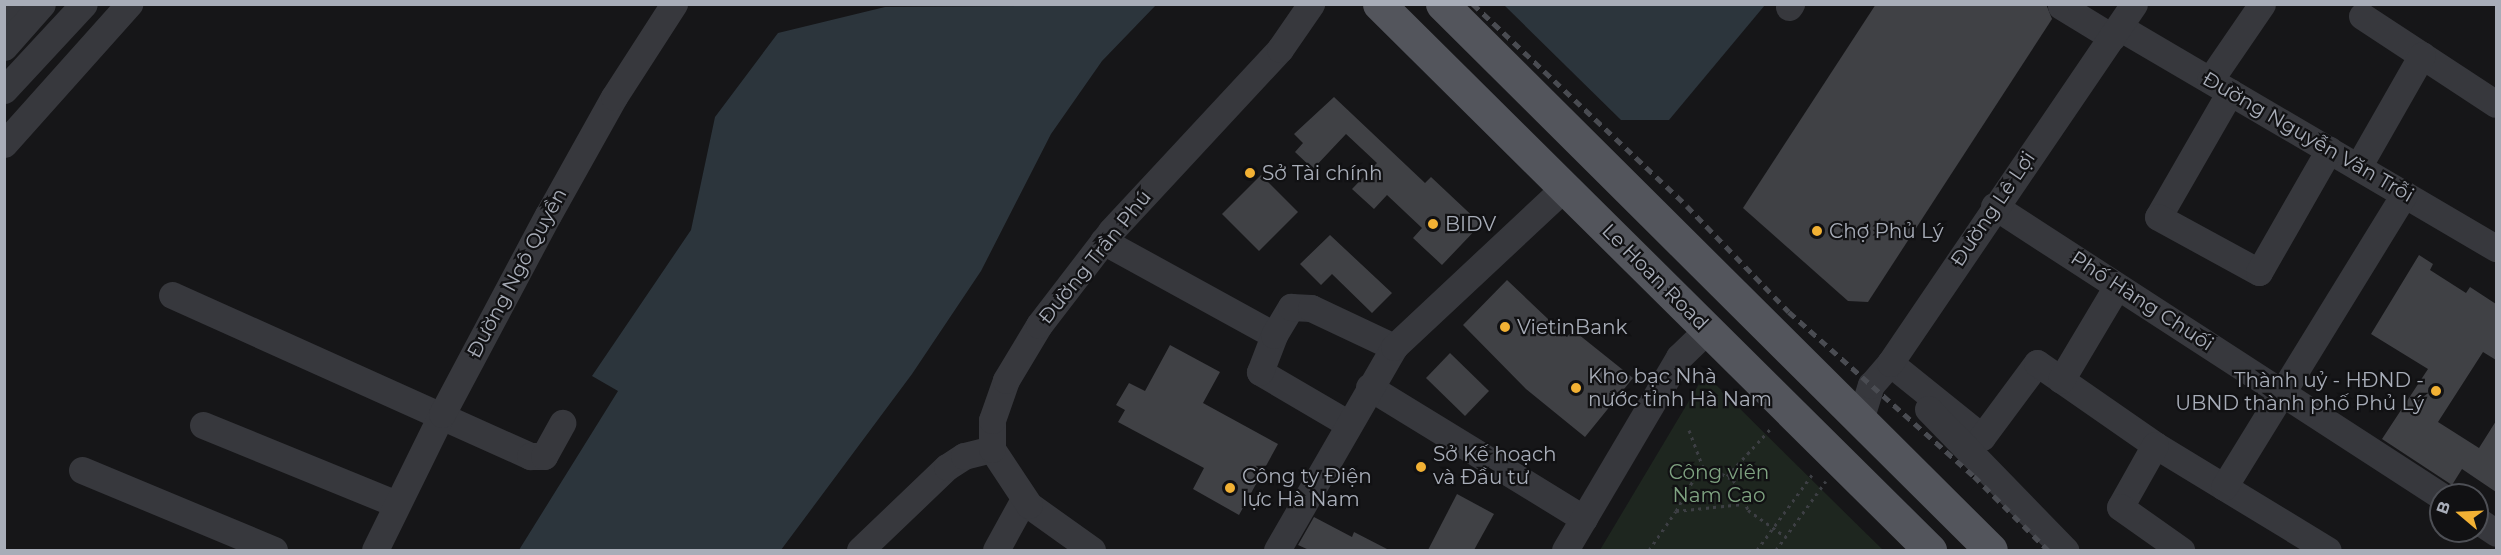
<!DOCTYPE html>
<html>
<head>
<meta charset="utf-8">
<style>
	body { margin:0 }
	#map { position:relative; width:2501px; height:555px; overflow:hidden; background:#161618; font-family:Montserrat,sans-serif }
	div>[style] { position:absolute }
	.green>* { inset:0; background:#1e261f }
	.water>* { inset:0; background:#2c353c }
	.building>* { inset:0; background:#404145 }
	.path>* { height:3px; margin-top:-1.5px; transform-origin:0; background:repeating-linear-gradient(90deg,#3d3f44 0 3px,transparent 0 7.5px) }
	.minor>* { height:27px; margin:-13.5px; padding:0 13.5px; transform-origin:13.5px; border-radius:13.5px; background:#37383d }
	.major>* { height:33px; margin:-16.5px; padding:0 16.5px; transform-origin:16.5px; border-radius:16.5px; background:#53555c }
	.rail>* { height:4.5px; margin-top:-2.25px; transform-origin:0; background:repeating-linear-gradient(90deg,#4a4c52 0 8px,transparent 0 14px) }
	.dots>* { width:16px; height:16px; translate:-50% -50%; box-sizing:border-box; border:3px solid #111113; border-radius:50% }
	span { translate:-50% -50%; white-space:nowrap; text-align:center; line-height:1.15; -webkit-text-stroke:4.5px #111113; paint-order:stroke }
	.street-label { font-size:20px; color:#a8adb8 }
	.poi-label { font-size:20px; color:#a8adb8 }
	.left { translate:0 -50%; text-align:left }
	.right { translate:-100% -50%; text-align:right }
	.park-label { font-size:20px; color:#7fa381 }
	.frame { position:absolute; inset:0; border:6px solid #a8adb8; pointer-events:none }
	.north { position:absolute; left:2429px; top:483px; width:60px; height:60px; box-sizing:border-box; background:#111113; border:2px solid #4d4f55; border-radius:50%; rotate:289deg; font-size:16px; font-weight:700; line-height:24px; text-align:center; color:#a8adb8 }
	.north::after { content:''; display:block; margin:auto; width:21px; height:27px; background:#f2b134; clip-path:polygon(50% 0,100% 100%,50% 72%,0 100%) }
</style>
</head>
<body>
<div id="map">
	<div class="green">
		<i style="clip-path:polygon(1705px 374px,1825px 493px,1883px 550px,1600px 550px)"></i>
	</div>
	<div class="water">
		<i style="clip-path:polygon(1156px 5px,1102px 61px,1051px 134px,981px 271px,912px 374px,781px 550px,519px 550px,618px 391px,592px 376px,691px 230px,715px 117px,778px 33px,885px 7px)"></i>
		<i style="clip-path:polygon(1504px 5px,1765px 5px,1669px 120px,1621px 120px)"></i>
	</div>
	<div class="building">
		<i style="clip-path:polygon(1876px 4px,2046px 4px,2052px 19px,1868px 302px,1848px 301px,1743px 208px)"></i>
		<i style="clip-path:polygon(1334px 97px,1425px 183px,1431px 177px,1481px 224px,1442px 265px,1413px 238px,1422px 228px,1387px 195px,1374px 209px,1352px 189px,1377px 163px,1346px 134px,1313px 169px,1295px 152px,1303px 143px,1294px 134px)"></i>
		<i style="clip-path:polygon(1261px 175px,1298px 212px,1259px 251px,1222px 214px)"></i>
		<i style="clip-path:polygon(1330px 235px,1392px 293px,1372px 313px,1332px 274px,1321px 285px,1300px 264px)"></i>
		<i style="clip-path:polygon(2419px 255px,2433px 264px,2430px 270px,2466px 293px,2470px 287px,2496px 304px,2496px 360px,2483px 352px,2438px 422px,2479px 448px,2496px 421px,2496px 492px,2462px 469px,2452px 485px,2382px 439px,2428px 369px,2371px 334px)"></i>
		<i style="clip-path:polygon(1507px 280px,1567px 337px,1573px 330px,1633px 378px,1585px 437px,1526px 389px,1463px 325px)"></i>
		<i style="clip-path:polygon(1170px 345px,1220px 372px,1203px 403px,1278px 444px,1239px 515px,1193px 489px,1204px 468px,1118px 422px,1125px 410px,1116px 405px,1129px 383px,1145px 391px)"></i>
		<i style="clip-path:polygon(1450px 353px,1489px 391px,1465px 416px,1426px 378px)"></i>
		<i style="clip-path:polygon(1457px 494px,1494px 514px,1474px 550px,1428px 550px)"></i>
		<i style="clip-path:polygon(1314px 517px,1352px 537px,1354px 532px,1389px 550px,1309px 550px,1298px 545px)"></i>
	</div>
	<div class="path">
		<i style="left:1689px;top:430px;width:43px;rotate:69.4deg"></i>
		<i style="left:1727px;top:476px;width:67px;rotate:-47.4deg"></i>
		<i style="left:1676px;top:511px;width:41px;rotate:-60.9deg"></i>
		<i style="left:1696px;top:475px;width:20px;rotate:-15deg"></i>
		<i style="left:1715px;top:470px;width:21px;rotate:29deg"></i>
		<i style="left:1733px;top:480px;width:15px;rotate:53deg"></i>
		<i style="left:1742px;top:492px;width:19px;rotate:72deg"></i>
		<i style="left:1748px;top:510px;width:47px;rotate:35.4deg"></i>
		<i style="left:1649px;top:550px;width:47px;rotate:-55.3deg"></i>
		<i style="left:1676px;top:511px;width:67px;rotate:-6deg"></i>
		<i style="left:1757px;top:550px;width:97px;rotate:-53.8deg"></i>
		<i style="left:1776px;top:550px;width:85px;rotate:-54.1deg"></i>
	</div>
	<div class="minor">
		<i style="left:2061px;top:6px;width:60px;rotate:31.3deg"></i>
		<i style="left:4px;top:7px;width:26px;rotate:40deg"></i>
		<i style="left:1789px;top:7px;width:4px;rotate:-56deg"></i>
		<i style="left:2362px;top:16px;width:160px;rotate:33.3deg"></i>
		<i style="left:2119px;top:27px;width:437px;rotate:30.4deg"></i>
		<i style="left:4px;top:47px;width:57px;rotate:-48.5deg"></i>
		<i style="left:2210px;top:80px;width:92px;rotate:-55.6deg"></i>
		<i style="left:4px;top:90px;width:117px;rotate:-47.1deg"></i>
		<i style="left:2230px;top:92px;width:144px;rotate:119.9deg"></i>
		<i style="left:2158px;top:217px;width:115px;rotate:28.6deg"></i>
		<i style="left:2259px;top:272px;width:141px;rotate:-60.2deg"></i>
		<i style="left:4px;top:144px;width:188px;rotate:-48.2deg"></i>
		<i style="left:2358px;top:167px;width:129px;rotate:-60.3deg"></i>
		<i style="left:1994px;top:206px;width:533px;rotate:32.97deg"></i>
		<i style="left:1103px;top:241px;width:195px;rotate:28.8deg"></i>
		<i style="left:172px;top:295px;width:393px;rotate:24.2deg"></i>
		<i style="left:530px;top:456px;width:14px"></i>
		<i style="left:544px;top:456px;width:38px;rotate:-61deg"></i>
		<i style="left:1890px;top:363px;width:118px;rotate:38.8deg"></i>
		<i style="left:1982px;top:437px;width:92px;rotate:-53.4deg"></i>
		<i style="left:2037px;top:363px;width:144px;rotate:34.8deg"></i>
		<i style="left:2155px;top:445px;width:202px;rotate:31.3deg"></i>
		<i style="left:2061px;top:380px;width:109px;rotate:-59.2deg"></i>
		<i style="left:1369px;top:387px;width:252px;rotate:31.5deg"></i>
		<i style="left:1928px;top:409px;width:197px;rotate:45.8deg"></i>
		<i style="left:1861px;top:417px;width:34px;rotate:-73deg"></i>
		<i style="left:1871px;top:385px;width:29px;rotate:-49deg"></i>
		<i style="left:1890px;top:363px;width:434px;rotate:-55.8deg"></i>
		<i style="left:1347px;top:423px;width:101px;rotate:-149.6deg"></i>
		<i style="left:1260px;top:372px;width:40px;rotate:-69deg"></i>
		<i style="left:1274px;top:335px;width:33px;rotate:-59deg"></i>
		<i style="left:1291px;top:307px;width:20px;rotate:3deg"></i>
		<i style="left:1311px;top:308px;width:92px;rotate:25.2deg"></i>
		<i style="left:203px;top:425px;width:209px;rotate:22.2deg"></i>
		<i style="left:2155px;top:445px;width:71px;rotate:119.4deg"></i>
		<i style="left:2120px;top:507px;width:75px;rotate:35.2deg"></i>
		<i style="left:82px;top:470px;width:208px;rotate:22.6deg"></i>
		<i style="left:2224px;top:487px;width:344px;rotate:-58.4deg"></i>
		<i style="left:2477px;top:520px;width:23px;rotate:34deg"></i>
		<i style="left:375px;top:550px;width:152px;rotate:-63.8deg"></i>
		<i style="left:442px;top:414px;width:225px;rotate:-62deg"></i>
		<i style="left:548px;top:215px;width:135px;rotate:-60.8deg"></i>
		<i style="left:614px;top:97px;width:111px;rotate:-57.2deg"></i>
		<i style="left:860px;top:550px;width:120px;rotate:-43.7deg"></i>
		<i style="left:947px;top:467px;width:20px;rotate:-33deg"></i>
		<i style="left:964px;top:456px;width:29px;rotate:-14deg"></i>
		<i style="left:996px;top:550px;width:58px;rotate:-61.2deg"></i>
		<i style="left:1092px;top:550px;width:77px;rotate:-144.5deg"></i>
		<i style="left:1029px;top:505px;width:67px;rotate:-123.5deg"></i>
		<i style="left:992px;top:449px;width:29px;rotate:-90deg"></i>
		<i style="left:992px;top:420px;width:42px;rotate:-70.7deg"></i>
		<i style="left:1006px;top:380px;width:64px;rotate:-59deg"></i>
		<i style="left:1039px;top:325px;width:118px;rotate:-52.5deg"></i>
		<i style="left:1111px;top:231px;width:248px;rotate:-47.1deg"></i>
		<i style="left:1280px;top:49px;width:55px;rotate:-55.4deg"></i>
		<i style="left:1277px;top:550px;width:234px;rotate:-60deg"></i>
		<i style="left:1394px;top:347px;width:233px;rotate:-43.1deg"></i>
		<i style="left:1565px;top:550px;width:224px;rotate:-59.4deg"></i>
		<i style="left:1679px;top:357px;width:40px;rotate:-44deg"></i>
	</div>
	<div class="major">
		<i style="left:1379px;top:4px;width:776px;rotate:44.74deg"></i>
		<i style="left:1442px;top:4px;width:774px;rotate:44.84deg"></i>
	</div>
	<div class="rail">
		<i style="left:1473px;top:4px;width:294px;rotate:43.3deg"></i>
		<i style="left:1687px;top:206px;width:147px;rotate:46.1deg"></i>
		<i style="left:1789px;top:312px;width:247px;rotate:41.6deg"></i>
		<i style="left:1974px;top:476px;width:105px;rotate:45deg"></i>
	</div>
	<div class="dots">
		<i style="left:1250px;top:173px;background:#f2b134"></i>
		<i style="left:1433px;top:224px;background:#f2b134"></i>
		<i style="left:1817px;top:231px;background:#f2b134"></i>
		<i style="left:1505px;top:327px;background:#f2b134"></i>
		<i style="left:1576px;top:388px;background:#f2b134"></i>
		<i style="left:2436px;top:391px;background:#f2b134"></i>
		<i style="left:1421px;top:467px;background:#f2b134"></i>
		<i style="left:1230px;top:488px;background:#f2b134"></i>
	</div>
	<div class="street-label">
		<span style="left:2308px;top:137px;rotate:30deg">Đường Nguyễn Văn Trỗi</span>
		<span style="left:1993px;top:209px;rotate:-56deg">Đường Lê Lợi</span>
		<span style="left:1095px;top:257px;rotate:-51deg">Đường Trần Phú</span>
		<span style="left:517px;top:273px;rotate:-62deg">Đường Ngô Quyền</span>
		<span style="left:1655px;top:277px;rotate:45deg">Le Hoan Road</span>
		<span style="left:2142px;top:301px;rotate:33deg">Phố Hàng Chuối</span>
	</div>
	<div class="poi-label">
		<span class="left" style="left:1262px;top:173px">Sở Tài chính</span>
		<span class="left" style="left:1445px;top:224px">BIDV</span>
		<span class="left" style="left:1829px;top:231px">Chợ Phủ Lý</span>
		<span class="left" style="left:1517px;top:327px">VietinBank</span>
		<span class="left" style="left:1588px;top:388px">Kho bạc Nhà<br>nước tỉnh Hà Nam</span>
		<span class="right" style="left:2424px;top:392px">Thành uỷ - HĐND -<br>UBND thành phố Phủ Lý</span>
		<span class="left" style="left:1433px;top:466px">Sở Kế hoạch<br>và Đầu tư</span>
		<span class="left" style="left:1242px;top:488px">Công ty Điện<br>lực Hà Nam</span>
	</div>
	<div class="park-label">
		<span style="left:1719px;top:484px">Công viên<br>Nam Cao</span>
	</div>
	<div class="frame"></div>
	<div class="north">B</div>
</div>
</body>
</html>
